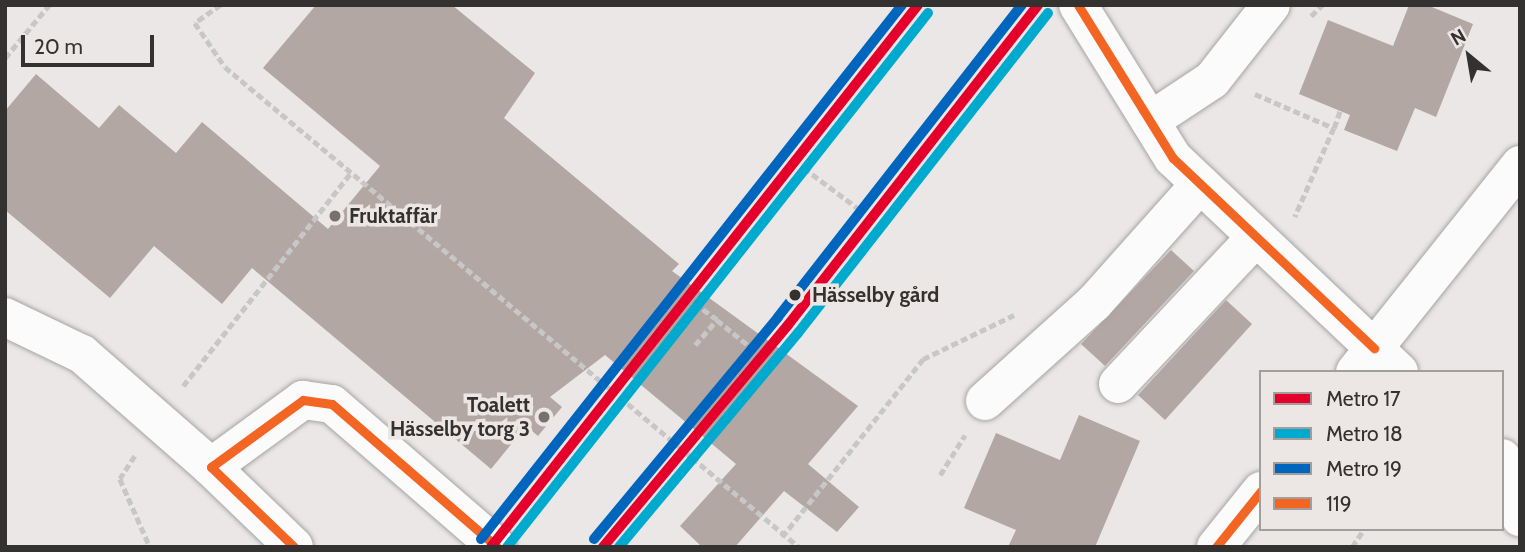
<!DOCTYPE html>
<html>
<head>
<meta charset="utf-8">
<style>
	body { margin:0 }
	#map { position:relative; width:1525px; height:552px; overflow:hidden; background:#eae7e6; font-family:Cabin,sans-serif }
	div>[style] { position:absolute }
	.building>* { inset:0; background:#b3a7a4 }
	.path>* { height:4.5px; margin-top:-2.25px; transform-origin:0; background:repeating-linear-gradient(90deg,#c7c7c7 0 7px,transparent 0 10.5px) }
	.roads { filter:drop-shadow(0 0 2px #a7a4a3) drop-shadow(0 0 2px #a7a4a3) }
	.minor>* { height:38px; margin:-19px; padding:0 19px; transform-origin:19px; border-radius:19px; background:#fcfbfb }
	.bus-1>* { height:9px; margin:-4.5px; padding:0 4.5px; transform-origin:4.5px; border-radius:4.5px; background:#f26522 }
	.metro-1>* { height:10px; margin:-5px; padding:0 5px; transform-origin:5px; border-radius:5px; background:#e4002b }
	.metro-2>* { height:10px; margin:-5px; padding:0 5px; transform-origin:5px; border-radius:5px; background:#00a9ce }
	.metro-3>* { height:10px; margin:-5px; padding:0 5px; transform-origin:5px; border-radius:5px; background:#0065bd }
	.dots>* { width:19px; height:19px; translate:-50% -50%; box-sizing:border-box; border:4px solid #ece6e4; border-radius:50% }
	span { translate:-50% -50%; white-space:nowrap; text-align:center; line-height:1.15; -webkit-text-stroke:7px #ece6e4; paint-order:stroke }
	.poi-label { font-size:21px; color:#343131; font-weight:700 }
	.left { translate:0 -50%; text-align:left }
	.right { translate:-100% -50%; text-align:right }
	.stop-label { font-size:21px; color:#343131; font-weight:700 }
	.frame { position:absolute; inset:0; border:7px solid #343131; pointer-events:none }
	.legend { position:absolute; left:1259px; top:370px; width:245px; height:161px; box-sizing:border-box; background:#ece6e4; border:2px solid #a29e9c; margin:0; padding:9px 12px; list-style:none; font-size:21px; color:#343131 }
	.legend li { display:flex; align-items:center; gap:14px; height:35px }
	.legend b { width:35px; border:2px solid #a29e9c }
	.north { position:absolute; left:1434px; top:21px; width:70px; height:70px; -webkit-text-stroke:5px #ece6e4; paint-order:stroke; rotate:330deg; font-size:19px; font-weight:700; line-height:28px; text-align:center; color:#343131 }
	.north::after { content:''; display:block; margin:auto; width:24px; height:32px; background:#343131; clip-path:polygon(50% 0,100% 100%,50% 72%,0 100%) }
	.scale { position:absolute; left:21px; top:35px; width:133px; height:32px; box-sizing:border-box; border:4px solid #343131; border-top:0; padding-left:9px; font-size:21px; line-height:24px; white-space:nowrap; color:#343131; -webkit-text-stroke:5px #ece6e4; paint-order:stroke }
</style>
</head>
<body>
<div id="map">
	<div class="building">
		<i style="clip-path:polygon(316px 5px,452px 5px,535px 73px,504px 118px,679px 264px,672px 271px,858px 406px,808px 464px,859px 507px,837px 532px,784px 491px,735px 547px,702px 547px,680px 526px,736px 464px,605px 355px,550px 397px,562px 407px,538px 436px,526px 426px,491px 469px,252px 268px,222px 304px,154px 246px,110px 298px,5px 210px,5px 111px,36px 74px,99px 128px,119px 105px,176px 153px,202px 122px,328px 229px,380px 166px,263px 68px)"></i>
		<i style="clip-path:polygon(1409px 5px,1427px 5px,1473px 24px,1436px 117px,1415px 108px,1397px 151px,1344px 130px,1350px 115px,1299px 94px,1328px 20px,1393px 46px)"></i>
		<i style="clip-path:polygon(1171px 250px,1194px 271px,1105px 366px,1081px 344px)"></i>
		<i style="clip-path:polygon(1226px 300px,1252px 324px,1165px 420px,1138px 395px)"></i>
		<i style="clip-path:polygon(1079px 415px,1140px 441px,1095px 547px,1008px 547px,1016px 530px,964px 508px,996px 433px,1060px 460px)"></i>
	</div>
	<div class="path">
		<i style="left:221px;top:5px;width:32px;rotate:145deg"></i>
		<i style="left:195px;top:23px;width:53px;rotate:55.7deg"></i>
		<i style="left:225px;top:67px;width:748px;rotate:39.9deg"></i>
		<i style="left:1311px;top:16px;width:16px;rotate:-45deg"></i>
		<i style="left:5px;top:58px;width:69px;rotate:-50.3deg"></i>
		<i style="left:1255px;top:94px;width:86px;rotate:23.3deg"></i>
		<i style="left:1334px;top:128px;width:97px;rotate:113.7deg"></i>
		<i style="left:1334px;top:128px;width:18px;rotate:-71deg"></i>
		<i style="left:804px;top:168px;width:74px;rotate:36.7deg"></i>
		<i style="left:717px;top:320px;width:48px;rotate:39deg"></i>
		<i style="left:695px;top:345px;width:33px;rotate:-49deg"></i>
		<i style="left:717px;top:320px;width:27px;rotate:-144deg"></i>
		<i style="left:183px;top:386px;width:273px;rotate:-51.8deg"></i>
		<i style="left:135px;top:456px;width:27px;rotate:123deg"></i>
		<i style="left:120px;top:479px;width:74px;rotate:66.2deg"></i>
		<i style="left:940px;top:475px;width:47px;rotate:-58deg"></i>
		<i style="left:782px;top:537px;width:227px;rotate:-51.6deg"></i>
		<i style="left:923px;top:359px;width:101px;rotate:-25.8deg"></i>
		<i style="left:1352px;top:547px;width:22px;rotate:-56deg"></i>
	</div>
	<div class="roads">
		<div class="minor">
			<i style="left:1078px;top:5px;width:180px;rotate:58.2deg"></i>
			<i style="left:1173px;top:158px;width:311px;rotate:43.4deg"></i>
			<i style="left:1150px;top:121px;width:74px;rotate:-33.5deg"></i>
			<i style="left:1212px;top:80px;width:95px;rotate:-51.8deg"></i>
			<i style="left:5px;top:317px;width:85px;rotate:25.7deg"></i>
			<i style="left:82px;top:354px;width:171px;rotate:41.2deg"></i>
			<i style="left:211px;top:467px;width:115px;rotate:43.9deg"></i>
			<i style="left:1355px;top:372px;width:265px;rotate:-51.4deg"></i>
			<i style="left:1118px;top:384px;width:202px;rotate:-46.8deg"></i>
			<i style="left:985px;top:401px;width:147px;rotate:-42deg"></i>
			<i style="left:1094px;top:303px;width:159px;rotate:-48.3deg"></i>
			<i style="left:1502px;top:458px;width:62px;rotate:73deg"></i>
			<i style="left:211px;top:467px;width:114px;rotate:-36.1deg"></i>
			<i style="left:303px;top:400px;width:29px;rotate:8deg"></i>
			<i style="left:332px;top:404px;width:218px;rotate:40.9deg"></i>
			<i style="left:1216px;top:547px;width:72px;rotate:-51.2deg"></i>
		</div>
	</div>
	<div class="bus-1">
		<i style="left:1078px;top:5px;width:180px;rotate:58.2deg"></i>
		<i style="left:1173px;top:158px;width:277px;rotate:43.4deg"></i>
		<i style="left:211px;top:467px;width:114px;rotate:-36.1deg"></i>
		<i style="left:303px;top:400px;width:29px;rotate:8deg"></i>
		<i style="left:332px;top:404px;width:218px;rotate:40.9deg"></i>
		<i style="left:211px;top:467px;width:115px;rotate:43.9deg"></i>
		<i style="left:1216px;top:547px;width:72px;rotate:-51.2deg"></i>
	</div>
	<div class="metro-1">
		<i style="left:491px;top:547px;width:690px;rotate:-51.77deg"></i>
		<i style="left:603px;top:547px;width:289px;rotate:-50.2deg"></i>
		<i style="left:788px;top:325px;width:406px;rotate:-52deg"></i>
	</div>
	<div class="metro-2">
		<i style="left:507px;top:547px;width:680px;rotate:-51.75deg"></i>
		<i style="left:619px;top:547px;width:279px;rotate:-50.1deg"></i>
		<i style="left:798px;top:333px;width:406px;rotate:-52deg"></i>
	</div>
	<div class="metro-3">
		<i style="left:481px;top:539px;width:680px;rotate:-51.75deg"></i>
		<i style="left:594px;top:539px;width:288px;rotate:-50.3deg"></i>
		<i style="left:778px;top:317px;width:396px;rotate:-52deg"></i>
	</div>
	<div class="dots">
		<i style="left:335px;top:216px;background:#747170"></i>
		<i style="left:795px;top:295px;background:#343131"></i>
		<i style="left:544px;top:417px;background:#747170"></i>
	</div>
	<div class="poi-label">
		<span class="left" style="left:349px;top:216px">Fruktaffär</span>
		<span class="right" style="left:530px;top:417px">Toalett<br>Hässelby torg 3</span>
	</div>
	<div class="stop-label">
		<span class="left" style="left:812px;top:295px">Hässelby gård</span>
	</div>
	<div class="frame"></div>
	<ul class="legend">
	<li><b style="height:9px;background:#e4002b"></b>Metro 17</li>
	<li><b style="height:9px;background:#00a9ce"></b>Metro 18</li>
	<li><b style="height:9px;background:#0065bd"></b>Metro 19</li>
	<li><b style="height:9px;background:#f26522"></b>119</li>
	</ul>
	<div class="north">N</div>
	<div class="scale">20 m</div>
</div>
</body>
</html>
